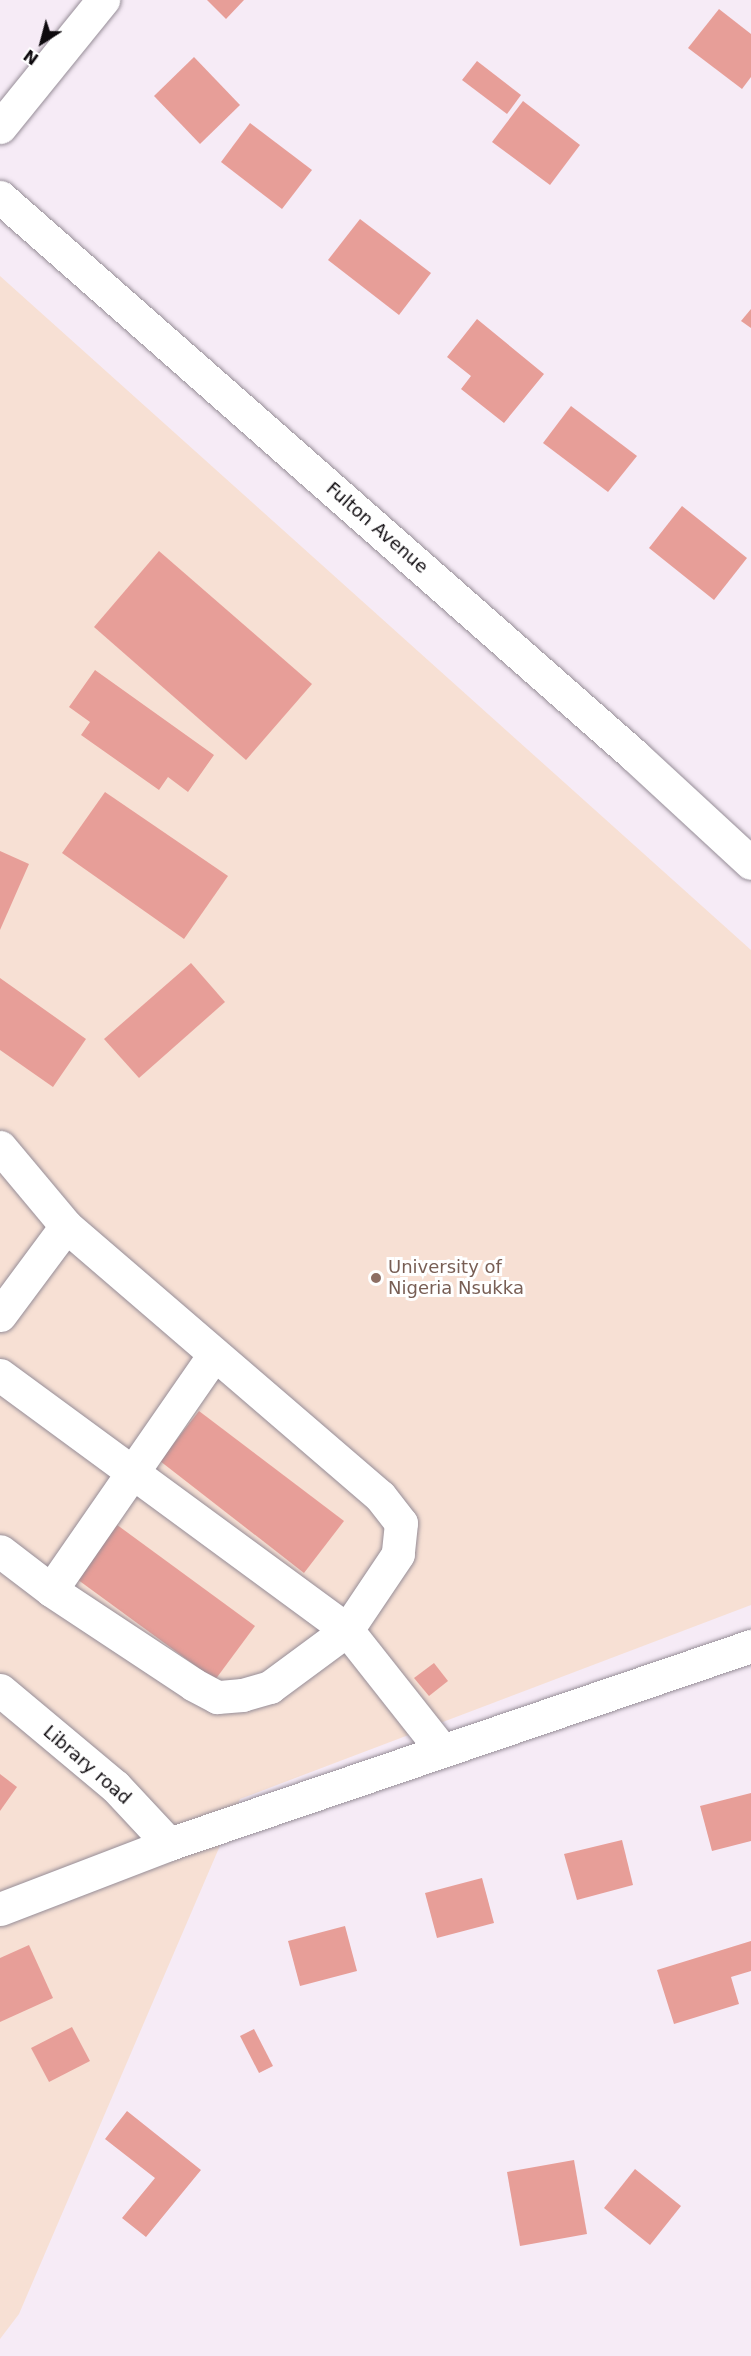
<!DOCTYPE html>
<html>
<head>
<meta charset="utf-8">
<style>
	body { margin:0 }
	#map { position:relative; width:751px; height:2356px; overflow:hidden; background:#f6ebf6; font-family:"DejaVu Sans",sans-serif }
	div>[style] { position:absolute }
	.education>* { inset:0; background:#f7e0d4 }
	.building>* { inset:0; background:#e79e98 }
	.roads { filter:drop-shadow(0 0 2px #968d97) drop-shadow(0 0 2px #968d97) }
	.minor>* { height:33px; margin:-16.5px; padding:0 16.5px; transform-origin:16.5px; border-radius:16.5px; background:#fff }
	.dots>* { width:16px; height:16px; translate:-50% -50%; box-sizing:border-box; border:3px solid #fff; border-radius:50% }
	span { translate:-50% -50%; white-space:nowrap; text-align:center; line-height:1.15; -webkit-text-stroke:6px #fff; paint-order:stroke }
	.street-label { font-size:18px; color:#0e0a0e }
	.education-label { font-size:18px; color:#785e54 }
	.left { translate:0 -50%; text-align:left }
	.north { position:absolute; left:12px; top:12px; width:60px; height:60px; -webkit-text-stroke:4px #fff; paint-order:stroke; rotate:216deg; font-size:16px; font-weight:700; line-height:24px; text-align:center; color:#0e0a0e }
	.north::after { content:''; display:block; margin:auto; width:21px; height:27px; background:#0e0a0e; clip-path:polygon(50% 0,100% 100%,50% 72%,0 100%) }
</style>
</head>
<body>
<div id="map">
	<div class="education">
		<i style="clip-path:polygon(0 276px,751px 950px,751px 1605px,240px 1799px,19px 2314px,0 2339px)"></i>
	</div>
	<div class="building">
		<i style="clip-path:polygon(207px 0,244px 0,226px 19px)"></i>
		<i style="clip-path:polygon(719px 9px,751px 34px,751px 77px,742px 89px,688px 48px)"></i>
		<i style="clip-path:polygon(194px 57px,240px 105px,200px 144px,154px 96px)"></i>
		<i style="clip-path:polygon(477px 61px,521px 95px,507px 114px,462px 80px)"></i>
		<i style="clip-path:polygon(523px 101px,580px 145px,550px 185px,492px 142px)"></i>
		<i style="clip-path:polygon(250px 123px,312px 170px,282px 209px,221px 162px)"></i>
		<i style="clip-path:polygon(360px 219px,431px 273px,399px 315px,328px 260px)"></i>
		<i style="clip-path:polygon(751px 309px,751px 328px,741px 321px)"></i>
		<i style="clip-path:polygon(477px 319px,544px 374px,504px 423px,461px 389px,471px 376px,447px 357px)"></i>
		<i style="clip-path:polygon(571px 406px,637px 456px,608px 492px,543px 443px)"></i>
		<i style="clip-path:polygon(682px 506px,747px 558px,714px 600px,649px 548px)"></i>
		<i style="clip-path:polygon(159px 551px,312px 684px,246px 760px,94px 627px)"></i>
		<i style="clip-path:polygon(95px 670px,214px 755px,188px 792px,168px 777px,159px 790px,81px 735px,90px 722px,69px 707px)"></i>
		<i style="clip-path:polygon(105px 792px,228px 876px,184px 939px,62px 853px)"></i>
		<i style="clip-path:polygon(0 851px,29px 864px,0 930px)"></i>
		<i style="clip-path:polygon(191px 963px,225px 1002px,139px 1078px,104px 1039px)"></i>
		<i style="clip-path:polygon(0 978px,86px 1039px,53px 1087px,0 1050px)"></i>
		<i style="clip-path:polygon(199px 1411px,344px 1521px,304px 1573px,160px 1461px)"></i>
		<i style="clip-path:polygon(109px 1519px,255px 1626px,215px 1680px,70px 1574px)"></i>
		<i style="clip-path:polygon(434px 1663px,448px 1681px,429px 1696px,414px 1678px)"></i>
		<i style="clip-path:polygon(0 1774px,17px 1787px,0 1811px)"></i>
		<i style="clip-path:polygon(751px 1793px,751px 1841px,712px 1851px,700px 1806px)"></i>
		<i style="clip-path:polygon(622px 1840px,633px 1885px,577px 1900px,564px 1854px)"></i>
		<i style="clip-path:polygon(482px 1878px,494px 1923px,437px 1938px,425px 1893px)"></i>
		<i style="clip-path:polygon(345px 1926px,357px 1971px,300px 1986px,288px 1941px)"></i>
		<i style="clip-path:polygon(751px 1941px,751px 1971px,731px 1977px,739px 2004px,674px 2024px,657px 1970px)"></i>
		<i style="clip-path:polygon(29px 1945px,53px 1998px,0 2022px,0 1958px)"></i>
		<i style="clip-path:polygon(72px 2027px,90px 2061px,49px 2082px,31px 2048px)"></i>
		<i style="clip-path:polygon(254px 2029px,273px 2066px,259px 2073px,240px 2036px)"></i>
		<i style="clip-path:polygon(127px 2111px,201px 2170px,146px 2237px,122px 2218px,155px 2178px,105px 2139px)"></i>
		<i style="clip-path:polygon(574px 2160px,587px 2234px,520px 2246px,507px 2172px)"></i>
		<i style="clip-path:polygon(635px 2169px,681px 2206px,650px 2245px,604px 2208px)"></i>
	</div>
	<div class="roads">
		<div class="minor">
			<i style="left:0;top:127px;width:164px;rotate:-51deg"></i>
			<i style="left:0;top:197px;width:845px;rotate:41.35deg"></i>
			<i style="left:634px;top:755px;width:159px;rotate:42.7deg"></i>
			<i style="left:0;top:1147px;width:103px;rotate:50.1deg"></i>
			<i style="left:66px;top:1226px;width:414px;rotate:40.7deg"></i>
			<i style="left:380px;top:1496px;width:34px;rotate:52deg"></i>
			<i style="left:401px;top:1523px;width:31px;rotate:96deg"></i>
			<i style="left:398px;top:1554px;width:92px;rotate:123.9deg"></i>
			<i style="left:347px;top:1630px;width:96px;rotate:143.5deg"></i>
			<i style="left:270px;top:1687px;width:29px;rotate:164deg"></i>
			<i style="left:242px;top:1695px;width:25px;rotate:175deg"></i>
			<i style="left:217px;top:1697px;width:27px;rotate:-152deg"></i>
			<i style="left:193px;top:1684px;width:170px;rotate:-146.5deg"></i>
			<i style="left:51px;top:1590px;width:64px;rotate:-142.6deg"></i>
			<i style="left:0;top:1315px;width:111px;rotate:-53.4deg"></i>
			<i style="left:0;top:1375px;width:431px;rotate:36.3deg"></i>
			<i style="left:347px;top:1630px;width:152px;rotate:51.7deg"></i>
			<i style="left:51px;top:1590px;width:286px;rotate:-55.3deg"></i>
			<i style="left:0;top:1690px;width:150px;rotate:39.9deg"></i>
			<i style="left:115px;top:1786px;width:79px;rotate:47deg"></i>
			<i style="left:0;top:1909px;width:181px;rotate:-21deg"></i>
			<i style="left:169px;top:1844px;width:615px;rotate:-18.79deg"></i>
		</div>
	</div>
	<div class="dots">
		<i style="left:376px;top:1278px;background:#8d6e63"></i>
	</div>
	<div class="street-label">
		<span style="left:377px;top:528px;rotate:41deg">Fulton Avenue</span>
		<span style="left:87px;top:1765px;rotate:41deg">Library road</span>
	</div>
	<div class="education-label">
		<span class="left" style="left:388px;top:1278px">University of<br>Nigeria Nsukka</span>
	</div>
	<div class="north">N</div>
</div>
</body>
</html>
